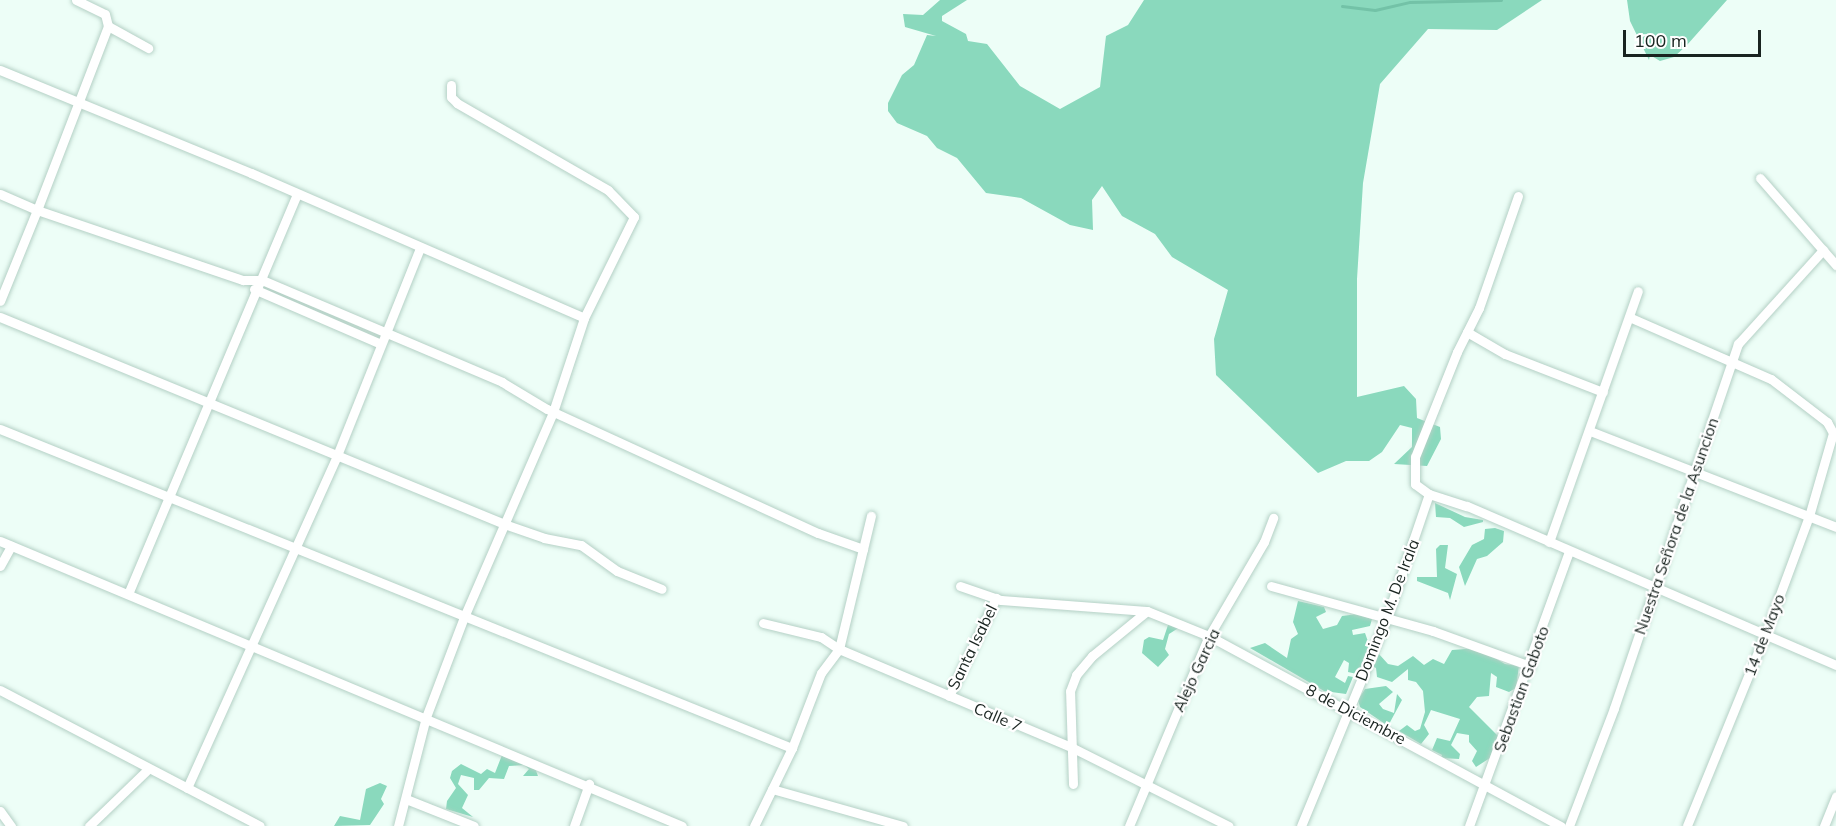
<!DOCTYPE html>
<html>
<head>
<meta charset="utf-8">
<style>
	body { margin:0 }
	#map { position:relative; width:1836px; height:826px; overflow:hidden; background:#edfef7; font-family:Mulish,sans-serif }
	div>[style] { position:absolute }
	.forest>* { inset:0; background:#8ad9bd }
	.stream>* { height:3px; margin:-1.5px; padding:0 1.5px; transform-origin:1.5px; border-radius:1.5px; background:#73c2a7 }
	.roads { filter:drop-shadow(0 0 2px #b4d0c5) drop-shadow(0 0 2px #b4d0c5) }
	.minor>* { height:9px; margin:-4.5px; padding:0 4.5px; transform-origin:4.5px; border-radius:4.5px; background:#fff }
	span { translate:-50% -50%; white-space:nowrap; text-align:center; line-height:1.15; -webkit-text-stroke:4.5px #fff; paint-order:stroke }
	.street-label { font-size:16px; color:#192420 }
	.scale { position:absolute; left:1623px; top:30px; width:138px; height:27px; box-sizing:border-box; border:3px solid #192420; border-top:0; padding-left:8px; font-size:18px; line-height:21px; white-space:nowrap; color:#192420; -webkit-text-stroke:4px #fff; paint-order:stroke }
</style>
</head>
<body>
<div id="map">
	<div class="forest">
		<i style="clip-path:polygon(940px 0,967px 0,942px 16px,942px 21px,966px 34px,968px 41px,987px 44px,1020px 86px,1060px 109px,1100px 87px,1106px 36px,1128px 25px,1144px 0,1542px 0,1497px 30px,1428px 29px,1380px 84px,1363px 183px,1357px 279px,1357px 397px,1404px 386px,1416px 399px,1417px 418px,1440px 427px,1441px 439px,1427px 466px,1394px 464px,1412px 447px,1412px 428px,1400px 425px,1382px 452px,1369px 461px,1346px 461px,1318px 473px,1216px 375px,1214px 339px,1228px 290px,1172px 257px,1155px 234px,1122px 216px,1102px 186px,1092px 200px,1093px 230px,1070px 225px,1021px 198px,986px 193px,957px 158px,937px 148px,927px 136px,897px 123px,888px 111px,888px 103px,902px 75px,914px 65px,927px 35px,936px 36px,905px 27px,903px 14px,923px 15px)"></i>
		<i style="clip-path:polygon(1627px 0,1727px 0,1687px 45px,1674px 57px,1660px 61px,1650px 55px,1649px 60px,1630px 21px)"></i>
		<i style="clip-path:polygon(1435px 503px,1465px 517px,1483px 520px,1483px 522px,1464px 527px,1450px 518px,1436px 517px)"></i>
		<i style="clip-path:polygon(1495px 528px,1504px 531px,1503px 542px,1487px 556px,1477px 559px,1465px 586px,1459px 567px,1472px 545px,1484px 539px,1485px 529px)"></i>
		<i style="clip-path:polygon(1440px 545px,1448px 545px,1445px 568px,1457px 574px,1450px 600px,1448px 593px,1417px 581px,1417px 577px,1437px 577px,1436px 549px)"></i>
		<i style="clip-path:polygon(1298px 601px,1324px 607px,1326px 612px,1316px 617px,1323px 629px,1337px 625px,1342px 616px,1357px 614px,1372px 619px,1370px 626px,1352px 630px,1353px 635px,1365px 633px,1371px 650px,1357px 674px,1348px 672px,1349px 663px,1344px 660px,1335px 677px,1345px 683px,1348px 676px,1353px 677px,1346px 694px,1324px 691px,1250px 648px,1265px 643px,1287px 658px,1291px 639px,1298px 634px,1293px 622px)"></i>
		<i style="clip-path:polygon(1169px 622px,1180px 627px,1169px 634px,1165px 649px,1169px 655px,1158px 667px,1142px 653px,1144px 640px,1149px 637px,1163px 640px)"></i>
		<i style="clip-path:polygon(1478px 648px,1505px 664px,1519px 666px,1516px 688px,1509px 692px,1496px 687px,1497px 677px,1491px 673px,1489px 696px,1477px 697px,1469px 707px,1498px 736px,1490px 758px,1476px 767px,1472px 761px,1477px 751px,1469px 742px,1469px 735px,1457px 733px,1451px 745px,1460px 754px,1459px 759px,1441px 758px,1442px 755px,1432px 750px,1437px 738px,1450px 741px,1460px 719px,1431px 710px,1424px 725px,1429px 734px,1421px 744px,1399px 731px,1407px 725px,1415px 731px,1420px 729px,1425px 712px,1423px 691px,1416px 682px,1408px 680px,1408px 669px,1392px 682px,1377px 677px,1376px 668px,1370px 665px,1378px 653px,1388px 664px,1398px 666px,1413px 656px,1424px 665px,1433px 659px,1444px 664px,1452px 650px)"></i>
		<i style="clip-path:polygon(1386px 686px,1393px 692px,1379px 704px,1383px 709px,1394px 713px,1397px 694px,1402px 700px,1388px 726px,1360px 707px,1358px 700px,1365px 689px)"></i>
		<i style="clip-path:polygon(502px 755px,535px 768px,538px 776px,523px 776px,529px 769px,524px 765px,509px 766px,504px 779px,489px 778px,479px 790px,474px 790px,474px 778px,461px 775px,458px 784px,468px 795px,462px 808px,473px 817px,446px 809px,447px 801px,456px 788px,450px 778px,452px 771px,461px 764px,481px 774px,487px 769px,495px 773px)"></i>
		<i style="clip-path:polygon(380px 783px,387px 786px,381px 799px,384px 804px,370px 825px,334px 826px,340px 816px,360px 820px,366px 789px)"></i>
	</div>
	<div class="stream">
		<i style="left:1342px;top:6px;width:33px;rotate:7deg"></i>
		<i style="left:1375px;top:10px;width:36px;rotate:-13deg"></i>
		<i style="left:1410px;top:2px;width:91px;rotate:-1.3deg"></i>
	</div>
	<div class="roads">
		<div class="minor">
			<i style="left:76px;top:0;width:32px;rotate:26deg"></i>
			<i style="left:105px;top:14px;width:12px;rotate:76deg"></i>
			<i style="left:108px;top:26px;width:46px;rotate:28.8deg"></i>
			<i style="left:108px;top:26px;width:197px;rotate:111.1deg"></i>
			<i style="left:37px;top:210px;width:218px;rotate:18.8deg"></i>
			<i style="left:243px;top:280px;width:19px"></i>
			<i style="left:262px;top:280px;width:261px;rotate:23deg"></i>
			<i style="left:502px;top:382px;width:52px;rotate:31deg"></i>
			<i style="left:547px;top:409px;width:298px;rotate:24.6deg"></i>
			<i style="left:818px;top:533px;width:48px;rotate:19.6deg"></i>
			<i style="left:0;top:70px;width:271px;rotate:22.3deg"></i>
			<i style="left:251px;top:173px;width:363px;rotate:23.5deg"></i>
			<i style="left:1760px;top:178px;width:116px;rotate:48.9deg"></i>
			<i style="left:0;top:194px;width:40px;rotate:23.4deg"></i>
			<i style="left:37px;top:210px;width:98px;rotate:112.1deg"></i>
			<i style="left:1518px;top:196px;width:119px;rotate:109.2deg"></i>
			<i style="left:1479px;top:308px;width:49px;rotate:116.6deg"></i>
			<i style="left:1457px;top:352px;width:113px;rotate:111.8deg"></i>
			<i style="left:1415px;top:457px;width:27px;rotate:90deg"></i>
			<i style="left:1415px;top:484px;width:17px;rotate:36deg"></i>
			<i style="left:1429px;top:494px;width:40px;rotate:18deg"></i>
			<i style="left:1467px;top:506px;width:402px;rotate:23.3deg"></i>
			<i style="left:254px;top:289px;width:138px;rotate:23.4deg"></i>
			<i style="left:0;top:317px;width:548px;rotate:22.31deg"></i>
			<i style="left:507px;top:525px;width:39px;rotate:19deg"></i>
			<i style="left:544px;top:538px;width:38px;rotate:11deg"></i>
			<i style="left:581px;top:545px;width:44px;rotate:35.8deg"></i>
			<i style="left:617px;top:571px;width:48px;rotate:21.8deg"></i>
			<i style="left:1629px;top:317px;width:155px;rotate:23.6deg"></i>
			<i style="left:1771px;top:379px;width:71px;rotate:37.5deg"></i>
			<i style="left:1827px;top:422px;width:13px;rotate:61deg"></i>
			<i style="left:1833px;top:433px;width:86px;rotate:106.1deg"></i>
			<i style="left:1809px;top:516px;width:124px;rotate:110.3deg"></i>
			<i style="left:1766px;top:632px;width:209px;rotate:112.2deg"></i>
			<i style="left:1467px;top:332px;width:44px;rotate:30.1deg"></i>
			<i style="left:1505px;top:354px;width:105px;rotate:21.2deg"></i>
			<i style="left:0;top:429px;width:854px;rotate:21.94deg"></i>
			<i style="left:1590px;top:431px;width:264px;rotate:21.3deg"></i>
			<i style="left:0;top:541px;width:739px;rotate:22.68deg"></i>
			<i style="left:1549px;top:542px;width:266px;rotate:-70.5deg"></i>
			<i style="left:0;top:566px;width:23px;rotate:-61deg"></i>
			<i style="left:960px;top:586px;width:43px;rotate:18.9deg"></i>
			<i style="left:1001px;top:600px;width:146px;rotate:4.3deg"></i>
			<i style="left:1147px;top:611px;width:67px;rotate:22deg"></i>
			<i style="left:1209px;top:636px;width:400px;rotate:28.4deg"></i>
			<i style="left:1271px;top:586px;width:168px;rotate:15.5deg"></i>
			<i style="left:1433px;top:631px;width:103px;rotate:19.8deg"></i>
			<i style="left:128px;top:594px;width:434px;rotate:-67.1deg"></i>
			<i style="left:763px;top:623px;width:60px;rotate:13.6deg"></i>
			<i style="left:821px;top:637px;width:22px;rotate:34deg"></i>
			<i style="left:839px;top:649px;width:254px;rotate:22.9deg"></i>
			<i style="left:1073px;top:748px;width:174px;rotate:26.6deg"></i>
			<i style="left:0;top:690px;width:293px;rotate:27.6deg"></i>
			<i style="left:949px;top:696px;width:109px;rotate:-64.4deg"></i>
			<i style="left:1073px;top:784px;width:93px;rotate:-91.8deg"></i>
			<i style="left:1070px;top:691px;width:17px;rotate:-69deg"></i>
			<i style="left:1076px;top:675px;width:25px;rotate:-50deg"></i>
			<i style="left:1092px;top:656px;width:71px;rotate:-39.3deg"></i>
			<i style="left:187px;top:788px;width:367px;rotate:-65.7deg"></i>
			<i style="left:338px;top:453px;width:221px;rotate:-68.2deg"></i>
			<i style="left:772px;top:789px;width:136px;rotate:15.8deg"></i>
			<i style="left:406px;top:799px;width:73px;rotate:21.7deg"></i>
			<i style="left:0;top:811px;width:19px;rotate:54deg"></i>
			<i style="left:89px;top:826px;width:82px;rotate:-44deg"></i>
			<i style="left:398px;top:826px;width:113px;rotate:-75.6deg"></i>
			<i style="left:426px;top:717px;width:107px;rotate:-69.2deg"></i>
			<i style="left:464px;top:617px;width:223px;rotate:-66.5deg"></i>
			<i style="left:553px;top:412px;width:99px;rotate:-71.7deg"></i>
			<i style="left:584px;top:318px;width:113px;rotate:-63.7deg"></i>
			<i style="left:634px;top:217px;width:37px;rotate:-134deg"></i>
			<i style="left:608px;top:190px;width:174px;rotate:-150.1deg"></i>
			<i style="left:457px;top:103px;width:8px;rotate:-135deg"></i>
			<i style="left:451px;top:97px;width:12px;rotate:-90deg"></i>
			<i style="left:574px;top:826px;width:45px;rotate:-70.3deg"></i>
			<i style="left:754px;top:826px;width:87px;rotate:-64deg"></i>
			<i style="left:792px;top:748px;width:80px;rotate:-68.9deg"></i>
			<i style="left:821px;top:673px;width:30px;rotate:-53deg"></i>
			<i style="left:839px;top:649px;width:137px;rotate:-76.5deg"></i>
			<i style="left:1129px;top:826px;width:206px;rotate:-67.2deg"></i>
			<i style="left:1209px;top:636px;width:109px;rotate:-59.7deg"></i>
			<i style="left:1264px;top:542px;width:26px;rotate:-69deg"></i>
			<i style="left:1301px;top:826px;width:223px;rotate:-67.6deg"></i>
			<i style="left:1386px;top:620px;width:133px;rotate:-71.2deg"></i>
			<i style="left:1469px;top:826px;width:293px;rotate:-70deg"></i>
			<i style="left:1569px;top:826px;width:126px;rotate:-69.1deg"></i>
			<i style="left:1614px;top:708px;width:385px;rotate:-71.2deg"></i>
			<i style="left:1738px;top:344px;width:127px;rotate:-47.9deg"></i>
			<i style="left:1824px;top:826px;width:32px;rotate:-68deg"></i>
		</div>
	</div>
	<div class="street-label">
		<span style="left:1676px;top:526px;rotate:-71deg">Nuestra Señora de la Asuncion</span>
		<span style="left:1387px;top:610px;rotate:-69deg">Domingo M. De Irala</span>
		<span style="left:1764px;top:635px;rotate:-69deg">14 de Mayo</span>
		<span style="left:972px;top:647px;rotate:-64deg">Santa Isabel</span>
		<span style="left:1196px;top:670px;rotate:-65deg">Alejo Garcia</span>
		<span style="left:1521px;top:689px;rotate:-70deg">Sebastian Gaboto</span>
		<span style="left:1356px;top:714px;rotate:28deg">8 de Diciembre</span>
		<span style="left:998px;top:717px;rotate:23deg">Calle 7</span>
	</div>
	<div class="scale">100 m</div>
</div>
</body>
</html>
